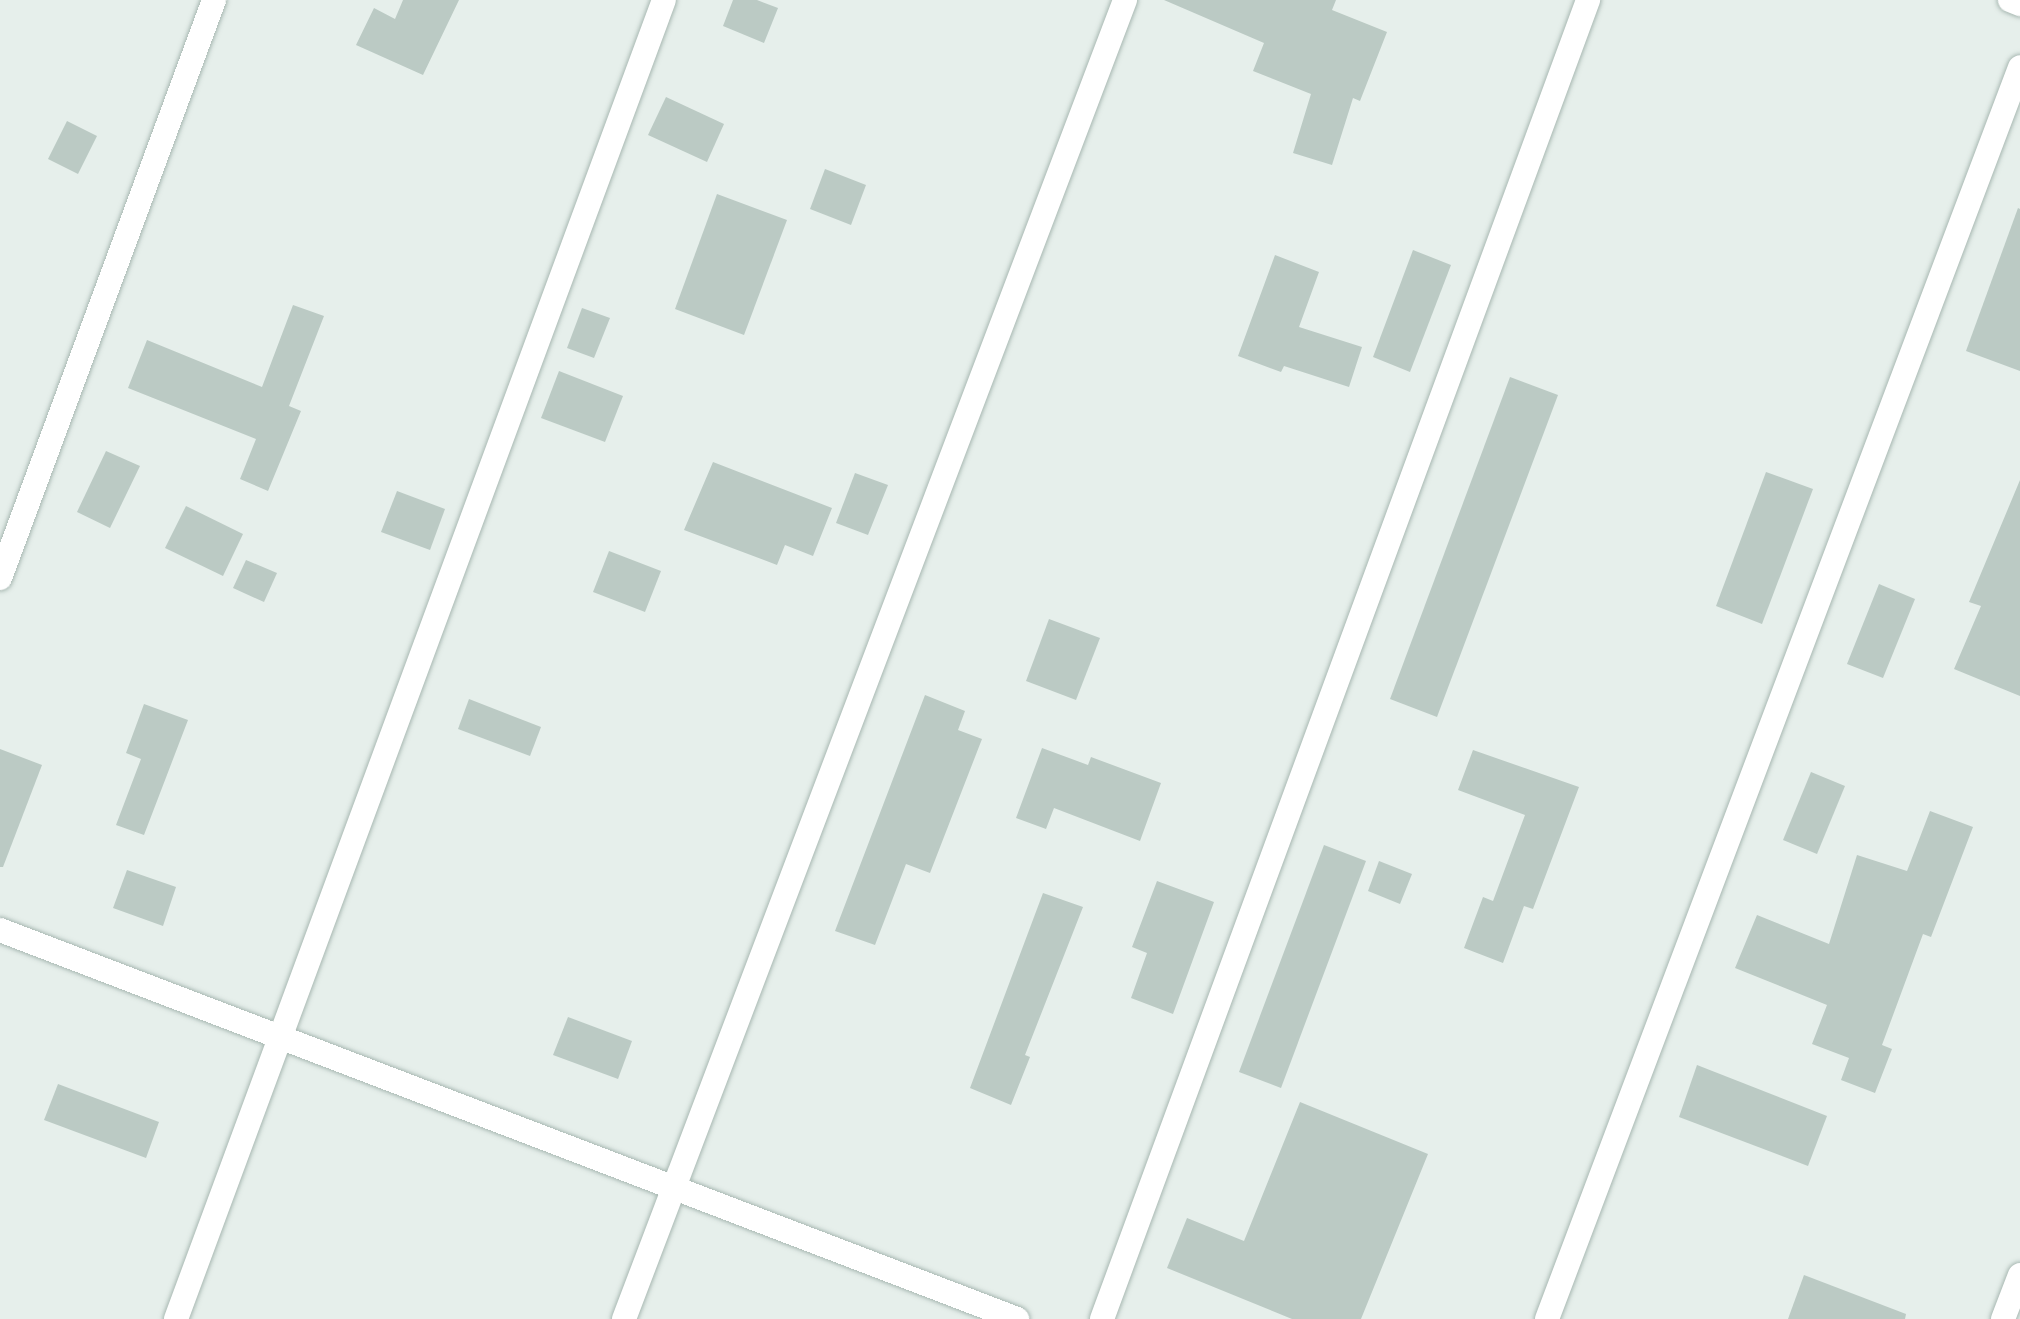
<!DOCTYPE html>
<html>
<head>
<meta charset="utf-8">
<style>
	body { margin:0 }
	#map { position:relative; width:2020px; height:1319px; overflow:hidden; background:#e6efeb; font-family:Ubuntu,sans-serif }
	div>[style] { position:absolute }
	.building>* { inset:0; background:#bbcac4 }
	.roads { filter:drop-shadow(0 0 2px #a8b8b2) drop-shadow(0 0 2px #a8b8b2) }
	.minor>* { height:24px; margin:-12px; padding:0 12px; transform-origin:12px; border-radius:12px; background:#fff }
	span { translate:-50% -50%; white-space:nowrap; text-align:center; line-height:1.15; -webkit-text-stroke:7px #f7fbf9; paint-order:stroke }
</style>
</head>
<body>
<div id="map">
	<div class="building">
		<i style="clip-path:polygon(403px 0,459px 0,423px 75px,356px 45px,374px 8px,395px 19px)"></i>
		<i style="clip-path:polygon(733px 0,757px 0,778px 8px,764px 43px,723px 26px)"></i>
		<i style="clip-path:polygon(1164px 0,1336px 0,1332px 10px,1387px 32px,1360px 101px,1353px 98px,1332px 165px,1293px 153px,1311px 94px,1253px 71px,1264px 43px)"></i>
		<i style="clip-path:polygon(666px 97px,724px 124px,707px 162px,648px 135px)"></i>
		<i style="clip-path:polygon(67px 121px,97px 136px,78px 174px,48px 159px)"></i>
		<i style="clip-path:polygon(825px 169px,866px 185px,851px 225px,810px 209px)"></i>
		<i style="clip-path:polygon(717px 194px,787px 220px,744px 335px,675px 309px)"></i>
		<i style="clip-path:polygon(2018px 208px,2020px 209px,2020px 371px,1966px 351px)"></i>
		<i style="clip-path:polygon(1413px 250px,1451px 265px,1410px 372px,1373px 357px)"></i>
		<i style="clip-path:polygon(1275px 255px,1319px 272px,1299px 327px,1362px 347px,1349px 387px,1284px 366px,1281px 372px,1238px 356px)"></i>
		<i style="clip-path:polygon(293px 305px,324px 316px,289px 406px,301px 411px,268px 491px,240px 479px,256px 439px,128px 388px,147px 340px,262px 387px)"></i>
		<i style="clip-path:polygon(582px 308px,610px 318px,594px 358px,567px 348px)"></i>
		<i style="clip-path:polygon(559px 371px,623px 396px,605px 442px,541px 418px)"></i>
		<i style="clip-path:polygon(1510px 377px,1558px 395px,1437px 717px,1390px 699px)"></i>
		<i style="clip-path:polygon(106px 451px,140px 466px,110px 528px,77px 512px)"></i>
		<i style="clip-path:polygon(713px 462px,832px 508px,813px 556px,785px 545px,777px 565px,684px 530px)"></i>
		<i style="clip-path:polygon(1766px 472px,1813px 489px,1762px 624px,1716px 606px)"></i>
		<i style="clip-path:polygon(855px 473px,888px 485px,868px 535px,836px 523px)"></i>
		<i style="clip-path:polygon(2020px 480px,2020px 696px,1954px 669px,1981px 606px,1969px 602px)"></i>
		<i style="clip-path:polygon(397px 491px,445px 509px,430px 550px,381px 532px)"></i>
		<i style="clip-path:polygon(186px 506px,243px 534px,223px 576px,165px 548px)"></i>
		<i style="clip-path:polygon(609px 551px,661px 571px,645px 612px,593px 592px)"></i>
		<i style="clip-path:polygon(246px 560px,277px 573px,264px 602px,233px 588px)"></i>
		<i style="clip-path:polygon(1879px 584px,1915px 599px,1883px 678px,1847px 664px)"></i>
		<i style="clip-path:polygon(1049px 619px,1100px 638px,1076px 700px,1026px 681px)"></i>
		<i style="clip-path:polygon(925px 695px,965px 711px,958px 730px,982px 739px,930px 873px,906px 864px,875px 945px,835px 931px)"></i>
		<i style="clip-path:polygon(469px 699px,541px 727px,530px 756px,458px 729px)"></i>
		<i style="clip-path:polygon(144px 704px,188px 720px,144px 835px,116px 825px,141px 759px,126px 753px)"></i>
		<i style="clip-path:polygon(1042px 748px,1088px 765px,1091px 757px,1161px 783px,1140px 841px,1054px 808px,1046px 829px,1016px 818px)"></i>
		<i style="clip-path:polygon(0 749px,42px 765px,3px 867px,0 867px)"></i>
		<i style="clip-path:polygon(1473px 750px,1579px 787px,1533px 909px,1524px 906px,1503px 963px,1464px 948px,1483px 897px,1493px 901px,1525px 815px,1458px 790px)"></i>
		<i style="clip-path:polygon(1811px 772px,1845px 786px,1817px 854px,1783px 840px)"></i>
		<i style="clip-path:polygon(1930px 811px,1973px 827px,1931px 937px,1923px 934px,1882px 1045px,1892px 1049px,1875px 1093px,1841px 1080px,1849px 1058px,1812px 1044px,1827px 1005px,1735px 968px,1757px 915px,1829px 944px,1857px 855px,1907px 871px)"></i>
		<i style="clip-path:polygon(1324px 845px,1366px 861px,1281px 1088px,1239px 1072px)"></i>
		<i style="clip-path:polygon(1379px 861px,1412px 874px,1400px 904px,1368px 891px)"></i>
		<i style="clip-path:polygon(127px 870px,176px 887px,163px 926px,113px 908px)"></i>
		<i style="clip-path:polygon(1157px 881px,1214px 902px,1173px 1014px,1131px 998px,1147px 953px,1132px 947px)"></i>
		<i style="clip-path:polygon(1043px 893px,1083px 907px,1025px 1055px,1030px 1057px,1011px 1105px,970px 1088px)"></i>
		<i style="clip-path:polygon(568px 1017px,632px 1041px,618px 1079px,553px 1055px)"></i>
		<i style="clip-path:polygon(1697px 1065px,1827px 1116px,1808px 1166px,1679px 1117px)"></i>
		<i style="clip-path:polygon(58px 1084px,159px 1122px,146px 1158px,44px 1120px)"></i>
		<i style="clip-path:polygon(1300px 1102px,1428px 1154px,1361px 1319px,1292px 1319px,1167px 1268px,1187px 1218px,1244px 1241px)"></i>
		<i style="clip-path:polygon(1804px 1275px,1906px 1314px,1905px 1319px,1788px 1319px)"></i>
	</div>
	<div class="roads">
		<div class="minor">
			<i style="left:2010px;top:0;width:11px;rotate:22deg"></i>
			<i style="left:0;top:578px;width:616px;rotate:-69.68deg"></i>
			<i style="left:0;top:930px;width:1089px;rotate:20.93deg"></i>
			<i style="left:176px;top:1319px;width:1406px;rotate:-69.7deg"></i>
			<i style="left:624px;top:1319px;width:1411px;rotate:-69.2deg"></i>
			<i style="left:1102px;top:1319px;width:1406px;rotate:-69.77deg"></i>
			<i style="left:1547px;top:1319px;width:1338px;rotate:-69.3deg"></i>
			<i style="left:2003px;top:1319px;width:47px;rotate:-68.9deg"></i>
		</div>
	</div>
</div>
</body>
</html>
